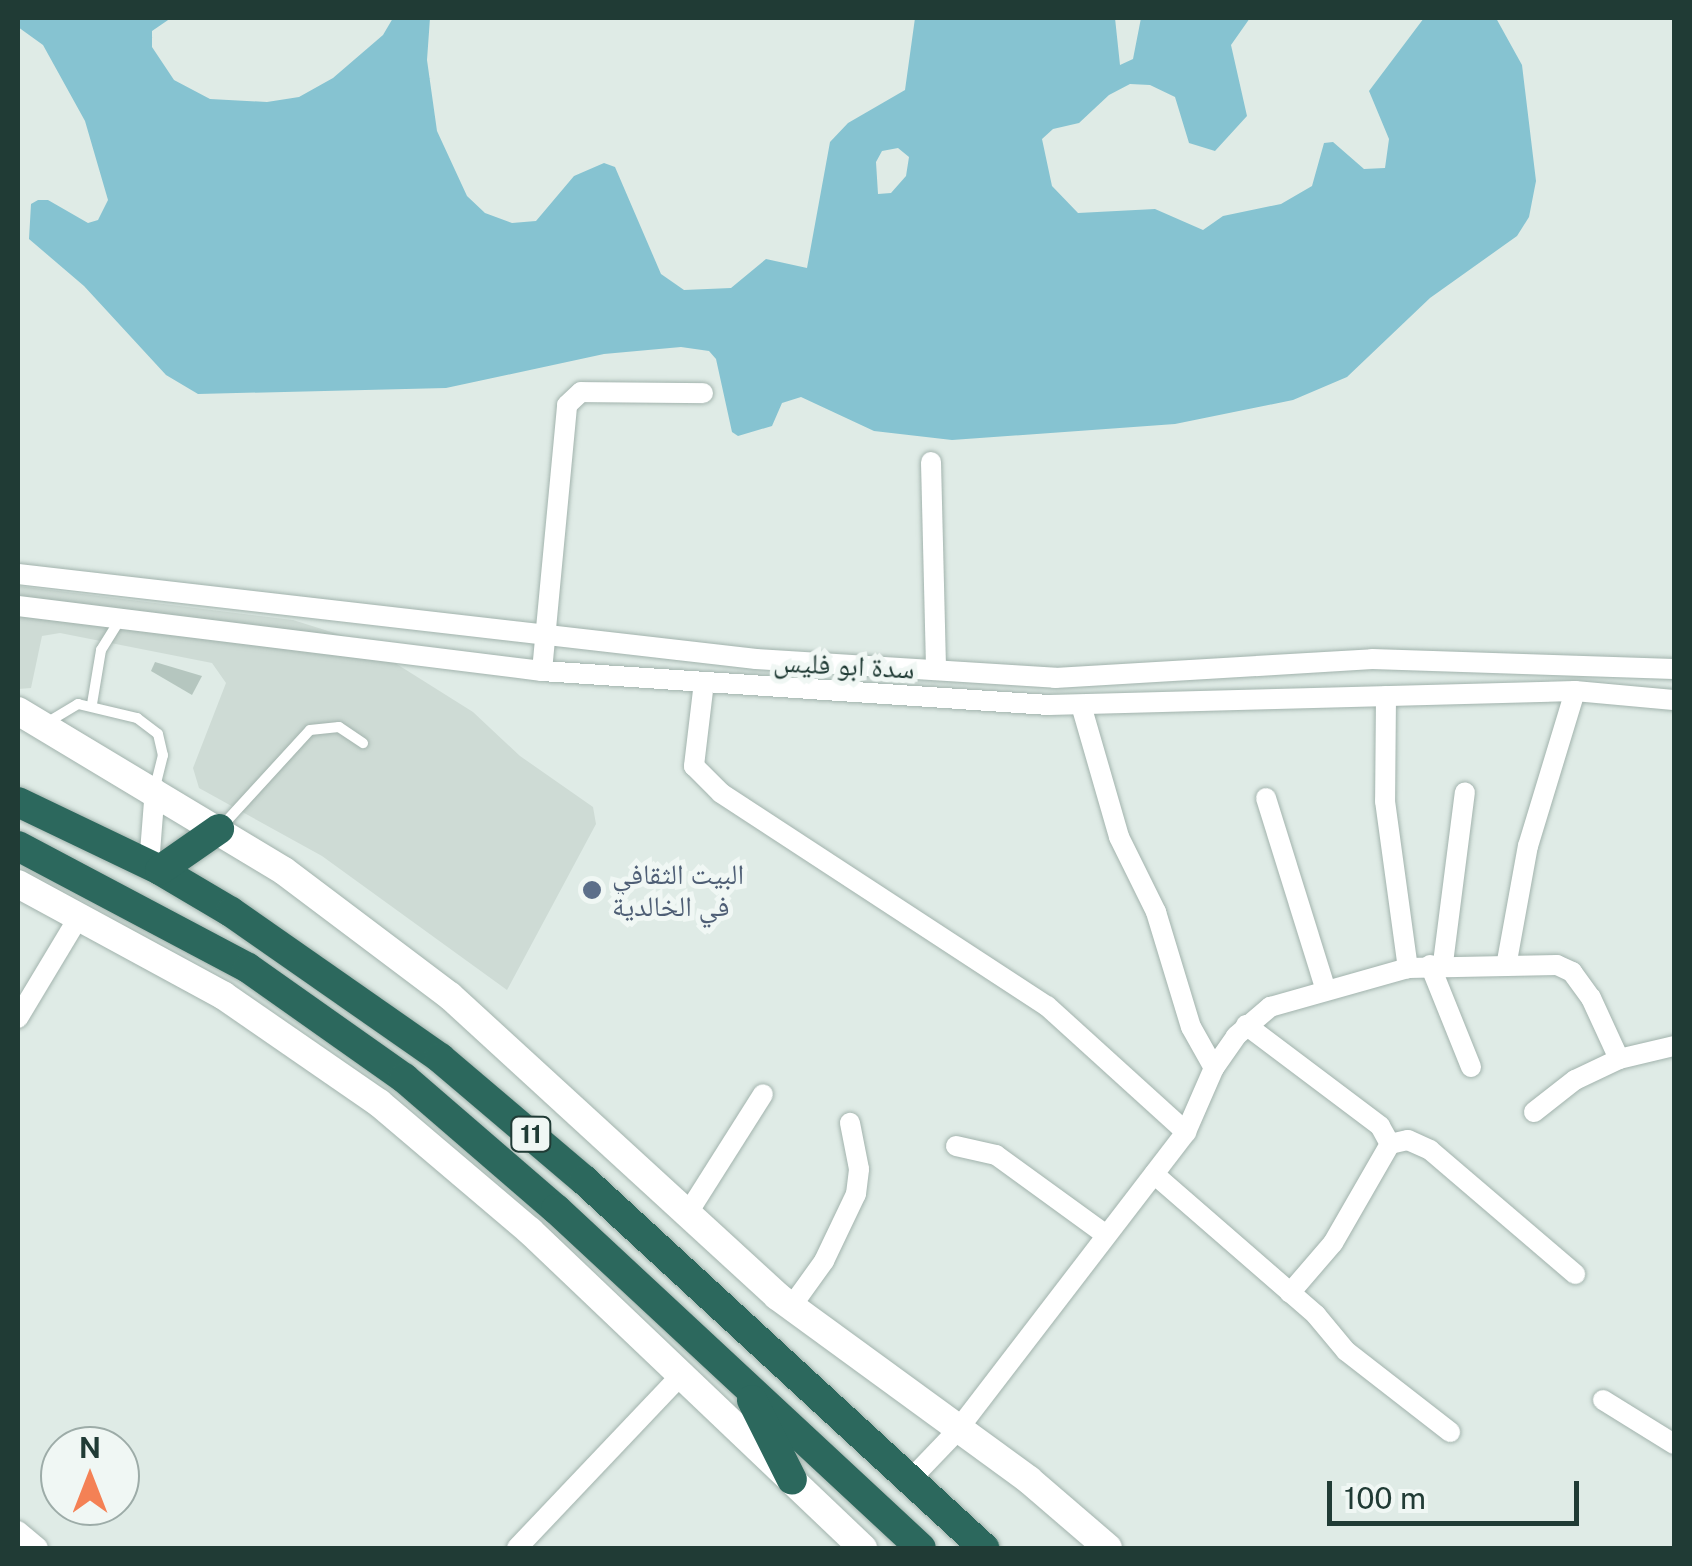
<!DOCTYPE html>
<html>
<head>
<meta charset="utf-8">
<style>
	body { margin:0 }
	#map { position:relative; width:1692px; height:1566px; overflow:hidden; background:#dfebe6; font-family:"Public Sans","Noto Naskh Arabic",sans-serif }
	div>[style] { position:absolute }
	.built>* { inset:0; background:#cedbd5 }
	.water>* { inset:0; background:#86c3d1 }
	.building>* { inset:0; background:#b5c6bf }
	.roads { filter:drop-shadow(0 0 2px #a2b3ad) drop-shadow(0 0 2px #a2b3ad) }
	.lane>* { height:10px; margin:-5px; padding:0 5px; transform-origin:5px; border-radius:5px; background:#fff }
	.street>* { height:20px; margin:-10px; padding:0 10px; transform-origin:10px; border-radius:10px; background:#fff }
	.secondary>* { height:28px; margin:-14px; padding:0 14px; transform-origin:14px; border-radius:14px; background:#fff }
	.highway>* { height:30px; margin:-15px; padding:0 15px; transform-origin:15px; border-radius:15px; background:#2c685d }
	.dots>* { width:28px; height:28px; translate:-50% -50%; box-sizing:border-box; border:5px solid #f0f7f4; border-radius:50% }
	span { translate:-50% -50%; white-space:nowrap; text-align:center; line-height:1.15; -webkit-text-stroke:10px #f0f7f4; paint-order:stroke }
	.shield-label span { padding:2px 8px; background:#f0f7f4; border:2px solid; border-radius:8px; -webkit-text-stroke-width:0 }
	.shield-label { font-size:25px; color:#203b35; font-weight:700 }
	.street-label { font-size:28px; color:#203b35 }
	.service-label { font-size:28px; color:#4e5e75 }
	.left { translate:0 -50%; text-align:left }
	.frame { position:absolute; inset:0; border:20px solid #203b35; pointer-events:none }
	.north { position:absolute; left:40px; top:1426px; width:100px; height:100px; box-sizing:border-box; background:#f0f7f4; border:2px solid #9daca8; border-radius:50%; rotate:0deg; font-size:28px; font-weight:700; line-height:40px; text-align:center; color:#203b35 }
	.north::after { content:''; display:block; margin:auto; width:35px; height:45px; background:#f48155; clip-path:polygon(50% 0,100% 100%,50% 72%,0 100%) }
	.scale { position:absolute; left:1327px; top:1481px; width:252px; height:45px; box-sizing:border-box; border:5px solid #203b35; border-top:0; padding-left:12px; font-size:30px; line-height:35px; white-space:nowrap; color:#203b35; -webkit-text-stroke:8px #f0f7f4; paint-order:stroke }
</style>
</head>
<body>
<div id="map">
	<div class="built">
		<i style="clip-path:polygon(18px 586px,293px 620px,360px 641px,473px 712px,520px 756px,593px 807px,596px 824px,507px 990px,322px 856px,199px 788px,193px 768px,226px 683px,212px 663px,60px 633px,42px 636px,31px 688px,18px 689px)"></i>
	</div>
	<div class="water">
		<i style="clip-path:polygon(evenodd,18px 18px,171px 18px,152px 31px,152px 47px,174px 80px,210px 99px,267px 102px,299px 97px,333px 78px,383px 35px,393px 18px,430px 18px,427px 60px,437px 131px,467px 196px,485px 213px,512px 223px,536px 221px,574px 176px,604px 163px,615px 167px,661px 274px,684px 290px,731px 288px,766px 259px,807px 268px,830px 142px,848px 123px,905px 90px,915px 18px,1115px 18px,1120px 65px,1133px 59px,1141px 18px,1250px 18px,1231px 45px,1247px 116px,1215px 151px,1189px 143px,1175px 97px,1150px 85px,1130px 84px,1109px 95px,1079px 123px,1053px 129px,1042px 139px,1052px 186px,1078px 213px,1155px 209px,1203px 230px,1223px 216px,1281px 204px,1312px 186px,1324px 143px,1333px 142px,1364px 169px,1385px 168px,1389px 139px,1369px 91px,1424px 18px,1496px 18px,1522px 65px,1536px 181px,1529px 217px,1517px 236px,1430px 298px,1347px 377px,1293px 400px,1175px 424px,952px 440px,874px 431px,801px 397px,782px 403px,772px 426px,738px 436px,732px 432px,716px 359px,709px 351px,681px 347px,604px 354px,446px 388px,198px 394px,166px 375px,84px 286px,29px 239px,31px 204px,38px 200px,48px 200px,88px 223px,98px 220px,108px 200px,85px 121px,43px 45px,18px 27px,18px 18px,898px 148px,909px 157px,906px 176px,891px 193px,878px 194px,876px 162px,882px 151px,898px 148px)"></i>
	</div>
	<div class="building">
		<i style="clip-path:polygon(155px 662px,202px 676px,192px 695px,151px 671px)"></i>
	</div>
	<div class="roads">
		<div class="lane">
			<i style="left:92px;top:704px;width:55px;rotate:-80.5deg"></i>
			<i style="left:101px;top:650px;width:36px;rotate:-58deg"></i>
			<i style="left:48px;top:722px;width:35px;rotate:-31deg"></i>
			<i style="left:78px;top:704px;width:61px;rotate:13.3deg"></i>
			<i style="left:137px;top:718px;width:26px;rotate:37deg"></i>
			<i style="left:158px;top:734px;width:22px;rotate:77deg"></i>
			<i style="left:163px;top:755px;width:34px;rotate:104deg"></i>
			<i style="left:222px;top:826px;width:130px;rotate:-47.5deg"></i>
			<i style="left:310px;top:730px;width:29px;rotate:-6deg"></i>
			<i style="left:339px;top:727px;width:29px;rotate:34deg"></i>
		</div>
		<div class="street">
			<i style="left:931px;top:462px;width:208px;rotate:88.6deg"></i>
			<i style="left:18px;top:574px;width:743px;rotate:6.57deg"></i>
			<i style="left:756px;top:659px;width:300px;rotate:3.6deg"></i>
			<i style="left:1055px;top:678px;width:318px;rotate:-3.4deg"></i>
			<i style="left:1372px;top:659px;width:302px;rotate:1.9deg"></i>
			<i style="left:18px;top:606px;width:528px;rotate:7.07deg"></i>
			<i style="left:542px;top:671px;width:508px;rotate:3.84deg"></i>
			<i style="left:1049px;top:705px;width:526px;rotate:-1.52deg"></i>
			<i style="left:1575px;top:691px;width:99px;rotate:5.2deg"></i>
			<i style="left:542px;top:671px;width:267px;rotate:-84.6deg"></i>
			<i style="left:567px;top:405px;width:19px;rotate:-43deg"></i>
			<i style="left:581px;top:392px;width:122px;rotate:0.5deg"></i>
			<i style="left:704px;top:682px;width:85px;rotate:96.8deg"></i>
			<i style="left:694px;top:766px;width:38px;rotate:45deg"></i>
			<i style="left:721px;top:793px;width:389px;rotate:33.2deg"></i>
			<i style="left:1047px;top:1006px;width:188px;rotate:42.2deg"></i>
			<i style="left:1386px;top:696px;width:105px;rotate:90.5deg"></i>
			<i style="left:1385px;top:801px;width:169px;rotate:82.2deg"></i>
			<i style="left:1081px;top:705px;width:137px;rotate:73.9deg"></i>
			<i style="left:1119px;top:837px;width:84px;rotate:63.7deg"></i>
			<i style="left:1156px;top:912px;width:120px;rotate:73.1deg"></i>
			<i style="left:1191px;top:1027px;width:47px;rotate:60.7deg"></i>
			<i style="left:1266px;top:798px;width:199px;rotate:72.7deg"></i>
			<i style="left:149px;top:865px;width:77px;rotate:-85.5deg"></i>
			<i style="left:1507px;top:961px;width:117px;rotate:-79.7deg"></i>
			<i style="left:1528px;top:846px;width:162px;rotate:-73.1deg"></i>
			<i style="left:1443px;top:963px;width:172px;rotate:-82.7deg"></i>
			<i style="left:1430px;top:965px;width:110px;rotate:68.1deg"></i>
			<i style="left:18px;top:1018px;width:120px;rotate:-59deg"></i>
			<i style="left:1246px;top:1025px;width:168px;rotate:37deg"></i>
			<i style="left:1380px;top:1126px;width:21px;rotate:61deg"></i>
			<i style="left:1390px;top:1144px;width:114px;rotate:119.9deg"></i>
			<i style="left:1333px;top:1243px;width:66px;rotate:130.7deg"></i>
			<i style="left:1534px;top:1112px;width:52px;rotate:-38deg"></i>
			<i style="left:1575px;top:1080px;width:49px;rotate:-25.5deg"></i>
			<i style="left:1390px;top:1144px;width:18px;rotate:-13deg"></i>
			<i style="left:1408px;top:1140px;width:24px;rotate:24deg"></i>
			<i style="left:1430px;top:1150px;width:191px;rotate:40.5deg"></i>
			<i style="left:956px;top:1146px;width:41px;rotate:12.7deg"></i>
			<i style="left:996px;top:1155px;width:136px;rotate:36deg"></i>
			<i style="left:1154px;top:1174px;width:215px;rotate:41deg"></i>
			<i style="left:1316px;top:1315px;width:47px;rotate:50.2deg"></i>
			<i style="left:1346px;top:1351px;width:132px;rotate:37.9deg"></i>
			<i style="left:686px;top:1216px;width:144px;rotate:-57.7deg"></i>
			<i style="left:791px;top:1307px;width:57px;rotate:-54.3deg"></i>
			<i style="left:824px;top:1261px;width:74px;rotate:-64.5deg"></i>
			<i style="left:856px;top:1194px;width:25px;rotate:-83deg"></i>
			<i style="left:859px;top:1169px;width:47px;rotate:-101.1deg"></i>
			<i style="left:1603px;top:1400px;width:84px;rotate:31.8deg"></i>
			<i style="left:908px;top:1482px;width:69px;rotate:-46.2deg"></i>
			<i style="left:956px;top:1432px;width:378px;rotate:-52.5deg"></i>
			<i style="left:1186px;top:1132px;width:70px;rotate:-66.4deg"></i>
			<i style="left:1214px;top:1068px;width:39px;rotate:-55deg"></i>
			<i style="left:1236px;top:1036px;width:45px;rotate:-40.5deg"></i>
			<i style="left:1270px;top:1007px;width:143px;rotate:-15.8deg"></i>
			<i style="left:1408px;top:968px;width:149px;rotate:-1.2deg"></i>
			<i style="left:1557px;top:965px;width:17px;rotate:25deg"></i>
			<i style="left:1572px;top:972px;width:32px;rotate:54deg"></i>
			<i style="left:1591px;top:998px;width:67px;rotate:65.3deg"></i>
			<i style="left:1619px;top:1059px;width:57px;rotate:-13.3deg"></i>
			<i style="left:18px;top:1531px;width:26px;rotate:40deg"></i>
			<i style="left:517px;top:1548px;width:240px;rotate:-46.5deg"></i>
		</div>
		<div class="secondary">
			<i style="left:18px;top:711px;width:310px;rotate:31deg"></i>
			<i style="left:284px;top:871px;width:208px;rotate:37deg"></i>
			<i style="left:450px;top:996px;width:444px;rotate:42.5deg"></i>
			<i style="left:777px;top:1296px;width:312px;rotate:36.1deg"></i>
			<i style="left:1029px;top:1480px;width:104px;rotate:40.7deg"></i>
			<i style="left:18px;top:884px;width:234px;rotate:28.5deg"></i>
			<i style="left:224px;top:996px;width:188px;rotate:34.6deg"></i>
			<i style="left:379px;top:1103px;width:198px;rotate:40.3deg"></i>
			<i style="left:530px;top:1231px;width:460px;rotate:43.6deg"></i>
		</div>
		<div class="highway">
			<i style="left:18px;top:802px;width:157px;rotate:25.6deg"></i>
			<i style="left:160px;top:870px;width:82px;rotate:30.6deg"></i>
			<i style="left:231px;top:912px;width:255px;rotate:34.9deg"></i>
			<i style="left:440px;top:1058px;width:189px;rotate:40.3deg"></i>
			<i style="left:584px;top:1180px;width:544px;rotate:42.61deg"></i>
			<i style="left:18px;top:846px;width:260px;rotate:27.9deg"></i>
			<i style="left:248px;top:968px;width:191px;rotate:35.2deg"></i>
			<i style="left:404px;top:1078px;width:201px;rotate:40.8deg"></i>
			<i style="left:556px;top:1209px;width:498px;rotate:42.9deg"></i>
			<i style="left:160px;top:870px;width:72px;rotate:-34.8deg"></i>
			<i style="left:752px;top:1400px;width:89px;rotate:63.4deg"></i>
		</div>
	</div>
	<div class="dots">
		<i style="left:592px;top:890px;background:#5c6f8a"></i>
	</div>
	<div class="shield-label">
		<span style="left:531px;top:1134px">11</span>
	</div>
	<div class="street-label">
		<span style="left:844px;top:665px;rotate:3deg">سدة ابو فليس</span>
	</div>
	<div class="service-label">
		<span class="left" style="left:612px;top:890px">البيت الثقافي<br>في الخالدية</span>
	</div>
	<div class="frame"></div>
	<div class="north">N</div>
	<div class="scale">100 m</div>
</div>
</body>
</html>
